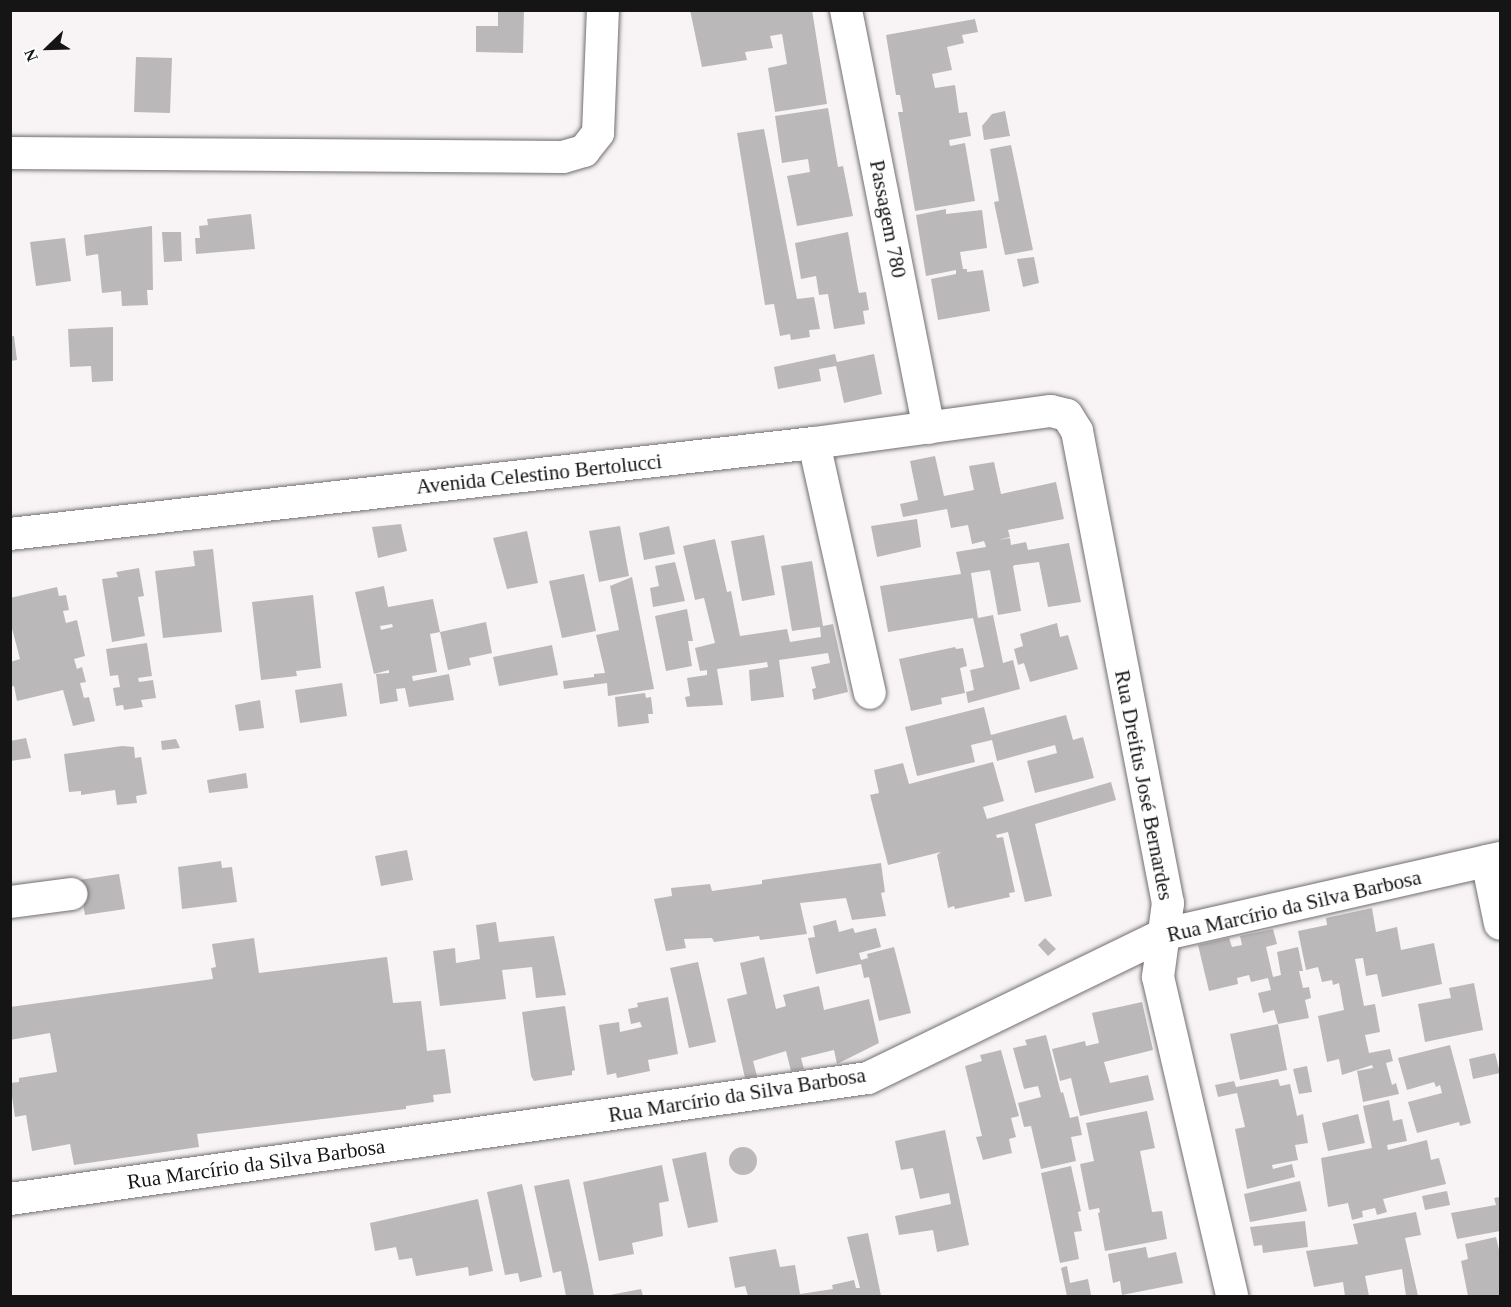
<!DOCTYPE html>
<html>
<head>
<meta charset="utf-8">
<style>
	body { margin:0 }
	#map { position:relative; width:1511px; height:1307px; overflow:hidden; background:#f8f4f5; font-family:Georgia,serif }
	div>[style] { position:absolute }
	.building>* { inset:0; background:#bbb8b9 }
	.round { border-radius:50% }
	.roads { filter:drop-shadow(0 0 2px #726f70) drop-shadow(0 0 2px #726f70) }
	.minor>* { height:32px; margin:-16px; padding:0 16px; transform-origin:16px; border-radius:16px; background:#fff }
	span { translate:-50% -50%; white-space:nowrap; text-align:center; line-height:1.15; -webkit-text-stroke:6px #fff; paint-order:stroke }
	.street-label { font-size:21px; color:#161515 }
	.frame { position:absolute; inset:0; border:12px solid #161515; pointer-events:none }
	.north { position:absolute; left:18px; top:18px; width:60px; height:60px; -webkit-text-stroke:4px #fff; paint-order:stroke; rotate:247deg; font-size:16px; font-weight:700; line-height:24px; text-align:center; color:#161515 }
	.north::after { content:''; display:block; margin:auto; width:21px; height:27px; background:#161515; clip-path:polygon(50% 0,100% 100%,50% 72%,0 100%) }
</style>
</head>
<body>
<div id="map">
	<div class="building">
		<i style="clip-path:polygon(498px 10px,524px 10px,523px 53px,476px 52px,476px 26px,498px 26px)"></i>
		<i style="clip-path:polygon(690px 10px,812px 10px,827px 104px,775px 112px,768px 68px,787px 64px,782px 34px,770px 36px,773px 48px,745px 52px,747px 60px,702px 67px)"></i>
		<i style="clip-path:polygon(975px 19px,978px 32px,962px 35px,964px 43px,947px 47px,952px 70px,932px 74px,935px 88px,955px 85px,959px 113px,967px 112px,971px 136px,949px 140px,950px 146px,965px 143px,975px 201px,915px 211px,898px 112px,903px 112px,900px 95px,896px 95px,886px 35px)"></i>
		<i style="clip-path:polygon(136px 57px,172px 58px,170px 113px,134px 112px)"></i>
		<i style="clip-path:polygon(828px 108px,838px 167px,843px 166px,853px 216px,797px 226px,787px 176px,810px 172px,808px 159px,782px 163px,775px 116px)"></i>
		<i style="clip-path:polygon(1005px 111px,1010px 136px,984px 140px,982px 126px,992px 114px)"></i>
		<i style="clip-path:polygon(764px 129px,797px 299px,814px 297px,820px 329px,809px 330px,810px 337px,791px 340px,790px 334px,780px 336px,774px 304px,765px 305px,737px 133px)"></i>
		<i style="clip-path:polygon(1011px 145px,1033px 250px,1005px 255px,994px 202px,999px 201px,990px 149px)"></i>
		<i style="clip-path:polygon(946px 209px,946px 214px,982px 210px,987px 248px,960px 252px,963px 269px,967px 269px,967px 272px,983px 270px,990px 311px,938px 320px,931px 279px,956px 274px,956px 270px,926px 276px,916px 215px)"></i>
		<i style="clip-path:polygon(251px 214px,255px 249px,196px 254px,195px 238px,200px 238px,199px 226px,208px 225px,207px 219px)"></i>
		<i style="clip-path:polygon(152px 226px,153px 290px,147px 290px,148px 305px,122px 306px,121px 291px,102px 293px,98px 254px,86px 256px,84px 235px)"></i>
		<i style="clip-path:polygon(162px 232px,181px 232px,182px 261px,164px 262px)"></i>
		<i style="clip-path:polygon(848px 232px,858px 289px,859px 293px,866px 292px,869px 310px,863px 311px,865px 324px,834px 329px,828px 294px,819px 295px,816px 276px,801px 279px,795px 243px)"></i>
		<i style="clip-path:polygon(65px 238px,71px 281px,36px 286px,30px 242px)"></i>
		<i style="clip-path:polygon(1034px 257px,1039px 283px,1023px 287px,1017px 259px)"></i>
		<i style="clip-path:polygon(113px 327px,113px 381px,92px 382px,91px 366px,70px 367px,68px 329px)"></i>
		<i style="clip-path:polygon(14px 336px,17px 360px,10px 361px,10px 337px)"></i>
		<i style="clip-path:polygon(835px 354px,837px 362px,874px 354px,882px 394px,844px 403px,836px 366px,819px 369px,821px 381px,778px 389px,774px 367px)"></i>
		<i style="clip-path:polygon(935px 456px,944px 496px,974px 490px,969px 466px,994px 462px,1001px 494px,1056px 482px,1064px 519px,1008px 530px,1010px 537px,998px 540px,1010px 538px,1011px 545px,1026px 542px,1028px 550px,1069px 543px,1081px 602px,1048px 607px,1039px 562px,1015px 565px,1013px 566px,1021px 611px,998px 615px,990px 570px,971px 573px,978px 618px,993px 615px,1003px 663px,1013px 660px,1020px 689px,968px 703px,966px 692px,974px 690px,970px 670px,984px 667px,973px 618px,888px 632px,880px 586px,961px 574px,956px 552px,986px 547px,984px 541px,972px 544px,968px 525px,951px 528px,947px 509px,903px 517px,900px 504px,918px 500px,910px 461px)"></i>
		<i style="clip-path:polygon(917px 519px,921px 547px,877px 557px,871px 526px)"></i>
		<i style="clip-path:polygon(401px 524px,407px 551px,378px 558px,372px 527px)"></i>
		<i style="clip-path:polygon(620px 526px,629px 576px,599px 582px,589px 531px)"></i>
		<i style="clip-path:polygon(669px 526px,675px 554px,644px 560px,639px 533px)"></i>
		<i style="clip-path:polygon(527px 531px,538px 583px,507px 589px,493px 538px)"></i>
		<i style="clip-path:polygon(764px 535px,775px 595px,742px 601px,731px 541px)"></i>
		<i style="clip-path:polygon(715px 539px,727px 592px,731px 591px,740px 636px,787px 629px,790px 642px,821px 637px,820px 627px,792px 631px,781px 566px,812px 561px,823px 626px,833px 624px,848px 692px,814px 700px,812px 689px,816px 688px,811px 667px,830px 663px,828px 653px,779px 660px,784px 697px,751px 701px,749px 670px,768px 667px,767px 662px,717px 669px,723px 705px,687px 707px,685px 697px,690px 696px,687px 678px,707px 675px,707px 670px,700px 671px,695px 648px,715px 643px,704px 598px,695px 600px,683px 546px)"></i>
		<i style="clip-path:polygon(213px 549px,222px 632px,163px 638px,155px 571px,195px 566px,193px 551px)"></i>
		<i style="clip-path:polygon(675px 562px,685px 601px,653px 607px,650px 588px,659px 586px,655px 566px)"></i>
		<i style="clip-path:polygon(139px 568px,144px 596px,138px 597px,145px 636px,112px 642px,102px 579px,118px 577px,116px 572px)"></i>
		<i style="clip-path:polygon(584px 574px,596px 631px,562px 638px,549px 581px)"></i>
		<i style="clip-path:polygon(632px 577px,654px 689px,608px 696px,607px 683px,564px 689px,563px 681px,594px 677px,594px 674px,605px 673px,596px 635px,619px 630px,610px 586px)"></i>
		<i style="clip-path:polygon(evenodd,384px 586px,388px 607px,433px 599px,440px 632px,430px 634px,437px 672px,412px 676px,413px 681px,449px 674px,454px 700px,409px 707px,405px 688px,396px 689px,398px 701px,380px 704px,376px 674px,389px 673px,389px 670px,374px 674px,355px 592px,384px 586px,392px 624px,393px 627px,381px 630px,380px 626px,392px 624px)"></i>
		<i style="clip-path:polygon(57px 587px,59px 596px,66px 595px,69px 610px,63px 611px,66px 623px,77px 620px,85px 656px,74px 659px,77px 669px,82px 667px,86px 682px,80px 683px,84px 698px,89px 697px,95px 721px,73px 726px,63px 690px,17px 701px,14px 686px,10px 687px,10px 662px,20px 659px,10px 621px,10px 598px)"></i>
		<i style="clip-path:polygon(313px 595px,321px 668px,296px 671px,297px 676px,261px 680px,252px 602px)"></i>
		<i style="clip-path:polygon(687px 609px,693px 641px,688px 641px,692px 666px,666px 671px,655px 616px)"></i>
		<i style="clip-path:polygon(486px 622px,492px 653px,469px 658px,471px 665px,448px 670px,440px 632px)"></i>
		<i style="clip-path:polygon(1057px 623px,1060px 637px,1068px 635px,1078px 669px,1030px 682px,1024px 663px,1018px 665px,1014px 649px,1023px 646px,1020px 634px)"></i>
		<i style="clip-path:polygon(147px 643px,152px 676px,138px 678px,139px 682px,153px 680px,156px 698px,141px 700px,143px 707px,124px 710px,123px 705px,116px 706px,113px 688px,120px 687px,118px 675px,110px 676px,106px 649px)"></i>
		<i style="clip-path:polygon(552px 645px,558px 675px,499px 686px,493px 657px)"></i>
		<i style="clip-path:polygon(955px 647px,956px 649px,963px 648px,967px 666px,960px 668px,965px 693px,941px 698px,942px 704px,911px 711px,899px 659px)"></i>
		<i style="clip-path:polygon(342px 683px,347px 716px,300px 723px,295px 690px)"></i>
		<i style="clip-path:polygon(645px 693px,646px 698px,651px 697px,653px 714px,648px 714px,649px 723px,618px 727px,615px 697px)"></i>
		<i style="clip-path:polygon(260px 700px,264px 728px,239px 731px,235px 705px)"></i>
		<i style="clip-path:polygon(984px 707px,991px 735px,1066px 715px,1073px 740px,1083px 737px,1094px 778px,1035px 793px,1027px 761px,1057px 753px,1055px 745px,997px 761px,992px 740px,971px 745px,975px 762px,917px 776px,905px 727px)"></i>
		<i style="clip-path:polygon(26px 738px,31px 758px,10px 761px,10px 741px)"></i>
		<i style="clip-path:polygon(176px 739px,180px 748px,162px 750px,161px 741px)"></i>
		<i style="clip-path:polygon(122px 746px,134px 747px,135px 758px,141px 757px,147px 794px,136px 796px,137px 803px,117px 805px,115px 790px,81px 795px,81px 791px,69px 792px,64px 754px)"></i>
		<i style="clip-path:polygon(993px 762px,1004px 801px,983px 807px,987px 819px,1111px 782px,1116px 800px,1035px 824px,1052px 896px,1025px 902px,1008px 832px,996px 835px,997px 838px,1003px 837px,1015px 892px,1009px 893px,1010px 897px,955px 909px,954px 906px,948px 908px,937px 855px,941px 852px,888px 865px,870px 795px,879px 793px,874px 770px,903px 763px,909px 784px)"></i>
		<i style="clip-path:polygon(246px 773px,248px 788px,209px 793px,207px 780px)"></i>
		<i style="clip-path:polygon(407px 850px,413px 880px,381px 886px,375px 856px)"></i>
		<i style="clip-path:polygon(221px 861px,222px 868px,232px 867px,237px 902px,182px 909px,178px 867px)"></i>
		<i style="clip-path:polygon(881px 863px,885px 892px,881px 893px,886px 916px,852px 920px,846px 898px,800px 903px,807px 934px,760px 940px,759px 936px,714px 942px,712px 938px,684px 939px,686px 948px,666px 951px,654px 899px,672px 896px,671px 888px,710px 884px,712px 891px,762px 884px,762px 880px)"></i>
		<i style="clip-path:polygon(119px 874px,125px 909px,85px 915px,79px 880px)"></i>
		<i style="clip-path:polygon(1372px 908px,1376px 932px,1397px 927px,1401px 950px,1434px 943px,1442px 984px,1382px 997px,1377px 974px,1366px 976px,1363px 958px,1355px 959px,1364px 1006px,1375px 1004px,1380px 1032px,1365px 1035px,1369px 1053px,1390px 1049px,1393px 1061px,1386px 1063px,1392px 1085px,1396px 1083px,1399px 1094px,1363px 1102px,1357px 1071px,1373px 1068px,1372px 1065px,1342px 1075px,1339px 1059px,1327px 1062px,1318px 1016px,1344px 1010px,1339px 983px,1333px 985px,1332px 980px,1322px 982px,1318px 967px,1306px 970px,1298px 931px,1327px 925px,1326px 918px)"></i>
		<i style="clip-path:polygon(836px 920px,839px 932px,853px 928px,855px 933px,876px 928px,881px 947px,859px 953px,861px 960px,868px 958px,867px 954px,894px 947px,911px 1013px,879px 1021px,869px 977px,864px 978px,861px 964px,816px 974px,808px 938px,815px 937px,813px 926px)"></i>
		<i style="clip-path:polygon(496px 922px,499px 942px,554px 936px,566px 995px,536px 998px,532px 967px,502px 970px,506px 999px,440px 1006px,433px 951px,455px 948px,456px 963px,480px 959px,476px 925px)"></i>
		<i style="clip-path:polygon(1273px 929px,1277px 944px,1266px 947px,1273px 977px,1281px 975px,1277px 952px,1298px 947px,1303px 971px,1299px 971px,1303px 988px,1309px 987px,1311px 998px,1305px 1000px,1309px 1018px,1278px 1024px,1274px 1010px,1263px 1013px,1258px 993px,1271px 990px,1268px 978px,1251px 982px,1249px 975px,1237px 978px,1238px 984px,1209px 991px,1198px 945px,1229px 938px,1232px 947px,1242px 945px,1240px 936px)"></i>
		<i style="clip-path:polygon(254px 938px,259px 973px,387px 957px,393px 1003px,421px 1001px,427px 1051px,445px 1049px,451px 1093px,433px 1095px,434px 1102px,406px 1106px,406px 1109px,197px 1134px,199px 1147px,74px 1165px,70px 1144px,32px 1151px,26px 1115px,15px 1117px,10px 1083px,19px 1082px,19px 1078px,57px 1072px,50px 1033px,10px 1040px,10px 1007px,213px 979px,211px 968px,216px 967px,212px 944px)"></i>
		<i style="clip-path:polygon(1045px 938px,1056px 949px,1048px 956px,1038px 945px)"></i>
		<i style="clip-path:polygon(764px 957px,776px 1009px,786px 1006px,783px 995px,819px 986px,824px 1010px,869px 999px,879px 1043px,837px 1064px,834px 1050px,801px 1058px,804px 1069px,791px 1071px,786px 1051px,753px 1061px,757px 1076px,745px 1078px,727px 999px,747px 994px,740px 963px)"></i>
		<i style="clip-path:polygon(698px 962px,716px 1042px,689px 1048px,670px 968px)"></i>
		<i style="clip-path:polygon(1474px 983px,1483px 1030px,1425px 1042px,1418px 1004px,1451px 998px,1449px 988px)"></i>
		<i style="clip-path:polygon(668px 997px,678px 1054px,648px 1060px,650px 1071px,617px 1078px,616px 1073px,607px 1075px,599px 1025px,619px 1022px,620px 1032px,642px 1027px,640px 1022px,631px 1024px,628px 1009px,638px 1007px,637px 1003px)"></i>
		<i style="clip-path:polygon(1142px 1002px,1153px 1050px,1104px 1062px,1110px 1083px,1148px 1075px,1154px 1100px,1080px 1116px,1071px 1078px,1060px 1081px,1052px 1049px,1085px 1041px,1086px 1046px,1099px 1043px,1092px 1013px)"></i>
		<i style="clip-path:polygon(565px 1006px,575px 1070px,572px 1071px,572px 1075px,534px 1081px,531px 1076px,522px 1012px)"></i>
		<i style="clip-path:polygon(1278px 1024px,1287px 1070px,1240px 1080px,1230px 1034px)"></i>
		<i style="clip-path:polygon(1046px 1035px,1061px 1093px,1063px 1092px,1070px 1118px,1078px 1116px,1082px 1135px,1071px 1137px,1076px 1161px,1041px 1169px,1031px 1126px,1024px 1127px,1018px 1103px,1041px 1097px,1038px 1086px,1024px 1089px,1013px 1048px,1027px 1045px,1025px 1040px)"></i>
		<i style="clip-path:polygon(1450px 1045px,1471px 1123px,1460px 1126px,1459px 1122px,1417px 1133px,1408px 1102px,1442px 1093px,1440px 1085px,1436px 1087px,1434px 1082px,1407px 1090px,1398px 1058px)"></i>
		<i style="clip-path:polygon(1001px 1050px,1019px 1116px,1011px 1118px,1016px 1137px,1009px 1139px,1012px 1153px,983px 1160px,976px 1137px,982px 1136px,965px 1066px,982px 1061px,980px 1055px)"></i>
		<i style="clip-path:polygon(1495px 1053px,1500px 1073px,1473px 1079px,1469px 1059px)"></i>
		<i style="clip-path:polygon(1307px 1066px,1312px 1092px,1299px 1094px,1293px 1069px)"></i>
		<i style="clip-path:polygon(1278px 1079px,1280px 1086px,1290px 1084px,1297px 1116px,1303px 1114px,1308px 1143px,1295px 1145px,1298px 1160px,1272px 1165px,1273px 1169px,1292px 1164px,1295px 1177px,1247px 1189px,1235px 1129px,1245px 1127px,1237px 1093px,1218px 1097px,1215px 1085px,1234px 1081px,1236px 1087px)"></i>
		<i style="clip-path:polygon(1389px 1100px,1393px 1121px,1402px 1119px,1407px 1141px,1387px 1145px,1388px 1150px,1427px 1140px,1431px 1160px,1439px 1158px,1446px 1184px,1383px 1199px,1387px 1212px,1377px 1215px,1375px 1208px,1362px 1211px,1363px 1217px,1352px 1220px,1348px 1203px,1328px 1207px,1321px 1158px,1372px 1148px,1363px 1106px)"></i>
		<i style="clip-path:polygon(1147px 1111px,1155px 1148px,1140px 1151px,1152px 1212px,1162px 1211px,1167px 1239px,1105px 1251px,1098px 1213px,1100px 1212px,1099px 1208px,1089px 1210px,1080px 1164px,1094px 1161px,1086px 1123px)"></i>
		<i style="clip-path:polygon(1358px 1114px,1365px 1143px,1328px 1151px,1322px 1123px)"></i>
		<i style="clip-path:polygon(945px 1130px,969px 1245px,937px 1252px,933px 1230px,899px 1235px,895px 1216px,951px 1204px,949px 1193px,920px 1199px,913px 1168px,901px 1170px,895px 1141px)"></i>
		<i class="round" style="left:729px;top:1147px;width:28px;height:28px"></i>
		<i style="clip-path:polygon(706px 1152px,718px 1222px,688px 1228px,672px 1159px)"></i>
		<i style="clip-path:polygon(662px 1165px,669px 1201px,659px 1203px,663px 1236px,632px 1243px,634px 1254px,599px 1261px,583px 1182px)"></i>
		<i style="clip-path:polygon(1071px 1166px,1081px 1211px,1078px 1212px,1082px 1231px,1074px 1232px,1079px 1259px,1060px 1263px,1041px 1173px)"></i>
		<i style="clip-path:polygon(569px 1179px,588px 1265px,594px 1296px,566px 1296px,561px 1271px,553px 1273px,534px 1186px)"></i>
		<i style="clip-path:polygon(1300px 1181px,1307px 1211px,1250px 1222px,1244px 1194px)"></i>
		<i style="clip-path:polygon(522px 1184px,542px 1277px,520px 1282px,518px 1273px,505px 1275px,487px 1192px)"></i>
		<i style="clip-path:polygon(1447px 1191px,1450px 1205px,1425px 1210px,1422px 1196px)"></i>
		<i style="clip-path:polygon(1500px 1197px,1500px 1231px,1457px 1239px,1451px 1213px,1496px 1205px,1494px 1198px)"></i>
		<i style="clip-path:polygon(478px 1199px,493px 1271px,469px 1276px,468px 1267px,416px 1276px,412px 1258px,399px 1260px,396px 1247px,375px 1251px,370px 1223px)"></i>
		<i style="clip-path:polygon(1416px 1212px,1421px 1235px,1405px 1238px,1418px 1296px,1406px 1296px,1402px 1269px,1365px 1276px,1369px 1296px,1345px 1296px,1343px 1282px,1314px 1287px,1306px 1251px,1358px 1244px,1353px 1224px)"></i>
		<i style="clip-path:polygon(1305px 1221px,1308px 1247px,1263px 1253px,1262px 1245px,1254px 1246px,1250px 1227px)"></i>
		<i style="clip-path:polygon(868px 1233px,881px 1296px,748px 1296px,745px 1286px,735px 1288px,729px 1257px,776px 1249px,780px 1267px,795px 1265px,800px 1294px,833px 1289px,832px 1285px,854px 1280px,856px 1288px,860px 1288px,847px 1237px)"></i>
		<i style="clip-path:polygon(1496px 1237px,1500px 1254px,1500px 1296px,1468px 1296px,1461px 1261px,1468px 1259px,1465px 1244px)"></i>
		<i style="clip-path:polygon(1146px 1247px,1148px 1258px,1176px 1252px,1183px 1283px,1122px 1295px,1120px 1281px,1113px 1283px,1108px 1254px)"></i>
		<i style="clip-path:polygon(1067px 1266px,1070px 1283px,1088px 1279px,1091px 1295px,1067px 1296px,1061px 1268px)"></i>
		<i style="clip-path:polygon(641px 1289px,643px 1296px,610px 1296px,610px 1295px)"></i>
	</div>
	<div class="roads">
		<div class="minor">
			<i style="left:846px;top:10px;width:426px;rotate:78.8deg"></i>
			<i style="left:10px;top:153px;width:553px;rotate:0.41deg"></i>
			<i style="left:563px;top:157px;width:22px;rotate:-16deg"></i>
			<i style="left:584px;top:151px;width:23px;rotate:-52deg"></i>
			<i style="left:598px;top:133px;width:123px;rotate:-87.7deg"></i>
			<i style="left:814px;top:443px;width:256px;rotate:77.4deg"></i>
			<i style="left:10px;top:534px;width:809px;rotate:-6.46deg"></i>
			<i style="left:814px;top:443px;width:239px;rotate:-7.7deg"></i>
			<i style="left:1051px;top:411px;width:16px;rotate:14deg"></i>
			<i style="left:1067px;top:415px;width:19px;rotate:58deg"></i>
			<i style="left:1077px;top:431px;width:481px;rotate:79.1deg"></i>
			<i style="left:1168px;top:903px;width:75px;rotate:97.7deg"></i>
			<i style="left:1158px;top:977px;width:327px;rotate:76.9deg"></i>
			<i style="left:1487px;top:861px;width:64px;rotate:78.3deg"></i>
			<i style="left:10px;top:902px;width:62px;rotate:-7.5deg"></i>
			<i style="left:10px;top:1199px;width:866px;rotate:-8.03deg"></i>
			<i style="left:868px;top:1078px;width:330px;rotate:-25.9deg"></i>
			<i style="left:1165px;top:934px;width:344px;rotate:-12.8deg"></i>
		</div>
	</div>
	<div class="street-label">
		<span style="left:888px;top:219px;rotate:79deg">Passagem 780</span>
		<span style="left:539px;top:474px;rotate:-6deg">Avenida Celestino Bertolucci</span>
		<span style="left:1144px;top:785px;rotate:79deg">Rua Dreifus José Bernardes</span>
		<span style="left:1294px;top:906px;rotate:-13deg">Rua Marcírio da Silva Barbosa</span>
		<span style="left:737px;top:1095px;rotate:-9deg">Rua Marcírio da Silva Barbosa</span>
		<span style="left:256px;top:1164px;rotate:-8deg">Rua Marcírio da Silva Barbosa</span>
	</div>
	<div class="frame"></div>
	<div class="north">N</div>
</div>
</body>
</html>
